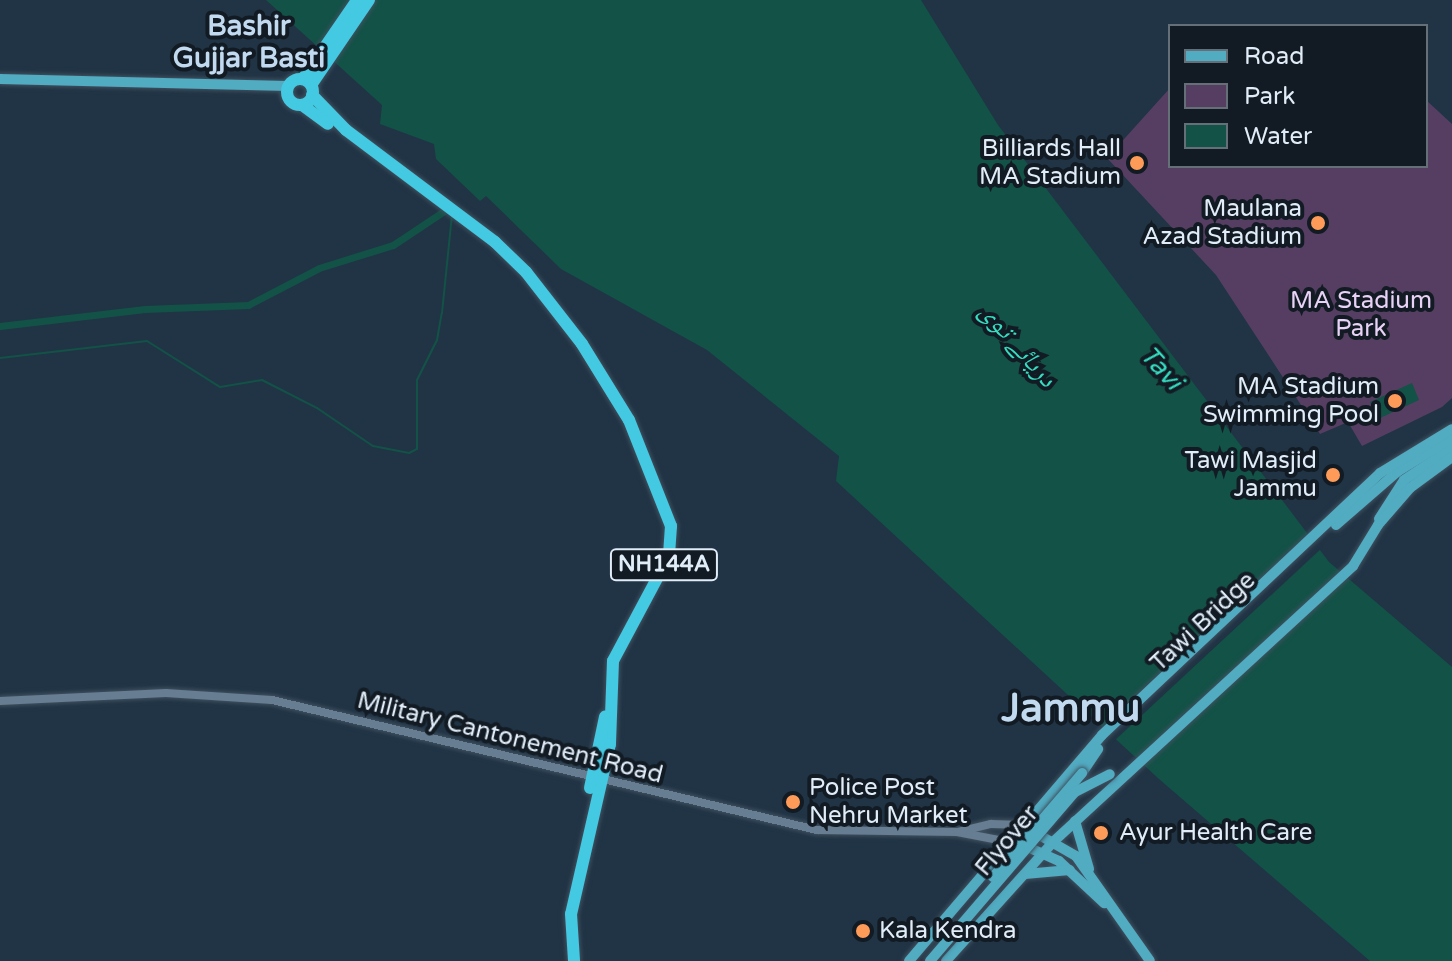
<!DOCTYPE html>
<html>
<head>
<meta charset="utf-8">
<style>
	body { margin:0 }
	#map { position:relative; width:1452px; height:961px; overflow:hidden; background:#203445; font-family:"Varela Round","Noto Naskh Arabic",sans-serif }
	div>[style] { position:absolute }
	.green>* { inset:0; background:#553e62 }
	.water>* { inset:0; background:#135247 }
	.pier>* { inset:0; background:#203445 }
	.stream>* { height:2px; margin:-1px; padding:0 1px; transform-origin:1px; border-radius:1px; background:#135247 }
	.canal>* { height:7px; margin:-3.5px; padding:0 3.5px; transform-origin:3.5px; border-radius:3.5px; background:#135247 }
	.roads { filter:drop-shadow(0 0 2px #405160) drop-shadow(0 0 2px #405160) }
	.minor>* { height:8px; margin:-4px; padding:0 4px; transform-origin:4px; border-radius:4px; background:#677d91 }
	.major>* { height:10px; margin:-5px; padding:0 5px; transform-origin:5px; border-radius:5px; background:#51abc1 }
	.highway>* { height:12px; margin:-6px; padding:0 6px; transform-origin:6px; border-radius:6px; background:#43c9e1 }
	.highway>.ring { margin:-6px; padding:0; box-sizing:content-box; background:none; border:12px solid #43c9e1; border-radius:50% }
	.bridges { filter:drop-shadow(0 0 2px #405160) drop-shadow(0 0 2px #405160) }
	.major-bridge>* { height:10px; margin:-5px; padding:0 5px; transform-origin:5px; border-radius:5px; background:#51abc1 }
	.dots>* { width:22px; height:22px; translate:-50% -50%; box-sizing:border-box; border:4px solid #121b23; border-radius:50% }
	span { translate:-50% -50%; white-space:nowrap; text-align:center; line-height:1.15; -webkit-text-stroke:8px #121b23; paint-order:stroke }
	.shield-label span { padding:2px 6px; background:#121b23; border:2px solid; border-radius:6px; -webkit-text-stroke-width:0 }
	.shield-label { font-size:22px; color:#e0ecf8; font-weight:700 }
	.poi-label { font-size:24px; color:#e0ecf8 }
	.right { translate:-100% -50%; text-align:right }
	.left { translate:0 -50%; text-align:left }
	.park-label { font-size:24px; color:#e8d2f6 }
	.street-label { font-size:24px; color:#e0ecf8 }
	.water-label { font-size:26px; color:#35ddc1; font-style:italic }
	.quarter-label { font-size:28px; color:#c2daf0; font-weight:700 }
	.town-label { font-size:40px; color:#c2daf0; font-weight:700 }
	.legend { position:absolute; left:1168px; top:24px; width:260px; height:144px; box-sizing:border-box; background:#121b23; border:2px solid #646f78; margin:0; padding:10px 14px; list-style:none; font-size:24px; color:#e0ecf8 }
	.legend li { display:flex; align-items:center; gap:16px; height:40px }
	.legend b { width:40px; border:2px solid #646f78 }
</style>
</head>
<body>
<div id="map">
	<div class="green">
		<i style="clip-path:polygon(1170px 88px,1170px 166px,1426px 166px,1426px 100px,1452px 124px,1452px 398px,1442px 407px,1362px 446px,1348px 422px,1320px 434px,1216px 275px,1107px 158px)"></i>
	</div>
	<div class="water">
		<i style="clip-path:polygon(266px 0,921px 0,998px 125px,1329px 562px,1452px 667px,1452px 961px,1370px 961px,1159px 779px,836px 481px,839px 456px,707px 350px,561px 269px,486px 196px,480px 201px,436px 159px,434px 144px,380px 124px,382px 105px)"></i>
		<i style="clip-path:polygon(1412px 383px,1419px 400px,1378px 419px,1370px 402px)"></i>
	</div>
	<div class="pier">
		<i style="clip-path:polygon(1311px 531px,1323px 547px,1114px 741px,1101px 728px)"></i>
	</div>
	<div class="stream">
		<i style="left:0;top:358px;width:148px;rotate:-6.6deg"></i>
		<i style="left:147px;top:341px;width:86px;rotate:32.2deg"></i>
		<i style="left:220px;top:387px;width:43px;rotate:-9.5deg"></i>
		<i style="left:262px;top:380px;width:62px;rotate:27deg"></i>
		<i style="left:317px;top:408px;width:68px;rotate:34.2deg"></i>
		<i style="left:373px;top:446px;width:37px;rotate:11deg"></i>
		<i style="left:409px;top:453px;width:9px;rotate:-27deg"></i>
		<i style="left:417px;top:449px;width:69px;rotate:-90deg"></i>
		<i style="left:417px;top:380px;width:45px;rotate:-63.4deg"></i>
		<i style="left:437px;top:340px;width:27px;rotate:-80deg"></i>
		<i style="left:442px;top:313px;width:99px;rotate:-84.2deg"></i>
	</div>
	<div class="canal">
		<i style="left:0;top:326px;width:146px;rotate:-6.7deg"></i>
		<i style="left:145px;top:309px;width:103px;rotate:-2.2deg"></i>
		<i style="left:248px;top:305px;width:80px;rotate:-27.5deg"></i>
		<i style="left:319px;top:268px;width:77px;rotate:-17.3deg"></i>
		<i style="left:393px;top:245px;width:69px;rotate:-33.7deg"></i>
	</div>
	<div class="roads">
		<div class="minor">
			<i style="left:0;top:701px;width:166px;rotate:-2.8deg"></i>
			<i style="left:166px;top:693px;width:106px;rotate:3.8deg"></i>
			<i style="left:272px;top:700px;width:560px;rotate:13.42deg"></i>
			<i style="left:817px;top:830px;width:140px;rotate:0.8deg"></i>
			<i style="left:957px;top:832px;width:53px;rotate:10.9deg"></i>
			<i style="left:958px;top:832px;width:34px;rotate:-14deg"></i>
			<i style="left:991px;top:824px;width:32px;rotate:2deg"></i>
		</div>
		<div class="major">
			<i style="left:0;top:79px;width:288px;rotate:1.4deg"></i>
			<i style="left:1379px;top:519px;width:46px;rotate:-57.3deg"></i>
			<i style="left:1404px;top:480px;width:58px;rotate:-33.7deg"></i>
			<i style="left:1336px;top:525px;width:81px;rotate:-41deg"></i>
			<i style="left:1397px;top:472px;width:65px;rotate:-31.7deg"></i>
			<i style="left:1082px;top:773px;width:29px;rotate:-56deg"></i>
			<i style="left:1075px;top:821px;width:50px;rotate:73.7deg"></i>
			<i style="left:1034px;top:832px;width:48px;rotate:29.7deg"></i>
			<i style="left:1076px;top:856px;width:128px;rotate:54.8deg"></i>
			<i style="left:1023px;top:845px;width:39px;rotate:24deg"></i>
			<i style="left:1059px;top:861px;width:62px;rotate:43deg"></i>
			<i style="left:1025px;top:874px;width:45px;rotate:-5.1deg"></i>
			<i style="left:909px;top:961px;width:297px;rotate:-49.5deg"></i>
			<i style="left:1102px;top:735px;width:382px;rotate:-43.3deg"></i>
			<i style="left:1380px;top:473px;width:84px;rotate:-31.4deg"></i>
			<i style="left:946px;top:961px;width:160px;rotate:-48deg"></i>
			<i style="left:1053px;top:842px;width:408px;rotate:-42.6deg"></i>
			<i style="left:1353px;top:566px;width:48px;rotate:-58.6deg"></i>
			<i style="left:1378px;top:525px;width:49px;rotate:-49.1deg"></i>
			<i style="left:1410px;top:488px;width:52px;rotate:-36.4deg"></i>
		</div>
		<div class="highway">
			<i class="ring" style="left:287px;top:79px;width:14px;height:14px"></i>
			<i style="left:303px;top:79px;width:96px;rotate:-55.6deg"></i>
			<i style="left:311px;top:85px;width:103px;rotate:-55.7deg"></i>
			<i style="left:312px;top:95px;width:49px;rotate:45.8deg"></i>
			<i style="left:346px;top:130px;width:186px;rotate:36.9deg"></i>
			<i style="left:495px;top:242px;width:43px;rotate:44.1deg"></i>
			<i style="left:526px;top:272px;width:91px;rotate:52.1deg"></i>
			<i style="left:582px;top:344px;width:89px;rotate:58.3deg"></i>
			<i style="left:629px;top:420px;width:114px;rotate:68.4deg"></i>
			<i style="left:671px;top:526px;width:30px;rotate:94deg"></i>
			<i style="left:669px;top:556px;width:119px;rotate:118.1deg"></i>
			<i style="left:613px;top:661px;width:83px;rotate:92.1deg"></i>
			<i style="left:610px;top:744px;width:174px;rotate:102.9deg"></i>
			<i style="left:571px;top:914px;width:47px;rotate:86.3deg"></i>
			<i style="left:302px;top:105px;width:32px;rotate:36deg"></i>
			<i style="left:590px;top:788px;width:73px;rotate:-78.1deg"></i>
		</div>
	</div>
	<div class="bridges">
		<div class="major-bridge">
			<i style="left:993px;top:877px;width:137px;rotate:-49.4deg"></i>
			<i style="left:930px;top:961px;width:223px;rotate:-49.4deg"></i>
			<i style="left:1075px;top:792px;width:39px;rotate:-27deg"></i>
		</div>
	</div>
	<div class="dots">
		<i style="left:1137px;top:163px;background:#fe9b58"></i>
		<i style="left:1318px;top:223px;background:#fe9b58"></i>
		<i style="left:1395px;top:401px;background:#fe9b58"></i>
		<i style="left:1333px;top:475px;background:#fe9b58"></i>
		<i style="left:793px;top:802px;background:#fe9b58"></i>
		<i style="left:1101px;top:833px;background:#fe9b58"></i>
		<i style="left:863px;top:931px;background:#fe9b58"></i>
	</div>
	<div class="shield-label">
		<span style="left:664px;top:565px">NH144A</span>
	</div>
	<div class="poi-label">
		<span class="right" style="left:1121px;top:163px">Billiards Hall<br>MA Stadium</span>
		<span class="right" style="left:1302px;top:223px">Maulana<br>Azad Stadium</span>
		<span class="right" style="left:1379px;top:401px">MA Stadium<br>Swimming Pool</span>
		<span class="right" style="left:1317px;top:475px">Tawi Masjid<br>Jammu</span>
		<span class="left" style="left:809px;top:802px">Police Post<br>Nehru Market</span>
		<span class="left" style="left:1119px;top:833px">Ayur Health Care</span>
		<span class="left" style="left:879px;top:931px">Kala Kendra</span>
	</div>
	<div class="park-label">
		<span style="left:1361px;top:315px">MA Stadium<br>Park</span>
	</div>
	<div class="street-label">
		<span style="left:1203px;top:622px;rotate:-43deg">Tawi Bridge</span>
		<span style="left:510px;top:738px;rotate:14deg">Military Cantonement Road</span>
		<span style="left:1007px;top:841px;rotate:-50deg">Flyover</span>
	</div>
	<div class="water-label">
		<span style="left:1018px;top:345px;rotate:49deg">دریائے توی</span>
		<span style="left:1161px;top:368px;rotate:48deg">Tavi</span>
	</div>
	<div class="quarter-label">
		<span style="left:249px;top:42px">Bashir<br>Gujjar Basti</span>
	</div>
	<div class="town-label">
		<span style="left:1071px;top:708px">Jammu</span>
	</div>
	<ul class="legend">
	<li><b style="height:10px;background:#51abc1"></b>Road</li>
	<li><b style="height:22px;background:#553e62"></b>Park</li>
	<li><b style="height:22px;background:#135247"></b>Water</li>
	</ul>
</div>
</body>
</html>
